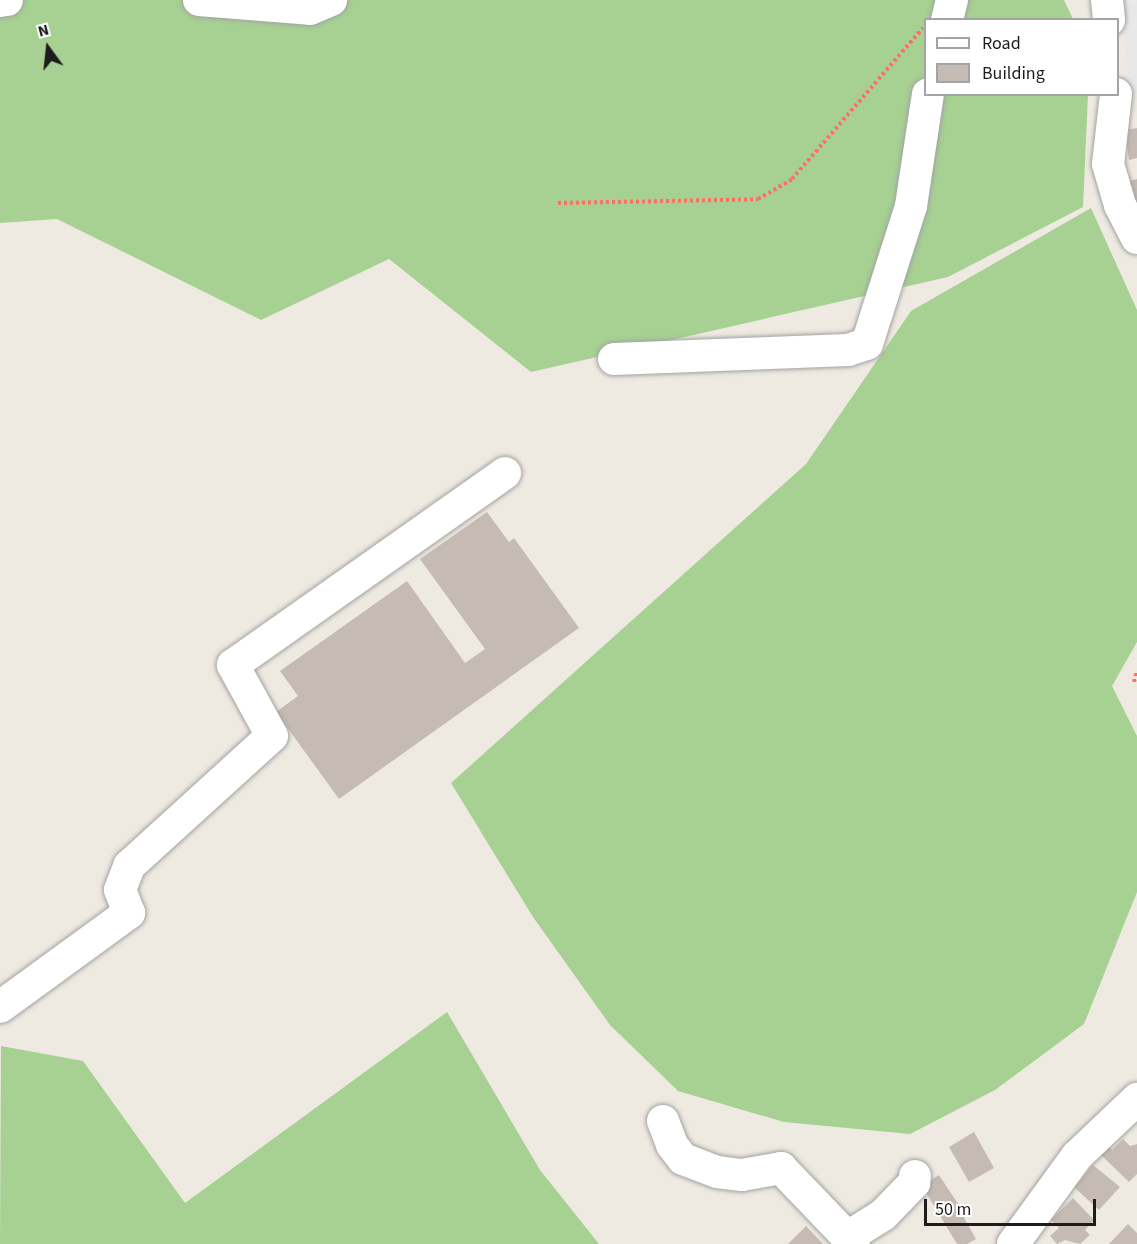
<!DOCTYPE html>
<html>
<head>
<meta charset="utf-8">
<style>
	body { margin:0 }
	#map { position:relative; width:1137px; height:1244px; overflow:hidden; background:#efeae1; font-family:"Source Sans 3",sans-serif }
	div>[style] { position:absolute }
	.forest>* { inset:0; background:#a6d192 }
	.parking>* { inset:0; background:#e8e8e8 }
	.building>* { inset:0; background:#c6bbb4 }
	.path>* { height:4px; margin-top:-2px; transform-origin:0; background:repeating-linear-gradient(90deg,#ff6f61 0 3px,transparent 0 6px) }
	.roads { filter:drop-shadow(0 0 2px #a3a3a3) drop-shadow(0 0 2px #a3a3a3) }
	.minor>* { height:32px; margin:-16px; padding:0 16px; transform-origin:16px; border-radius:16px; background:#fff }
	span { translate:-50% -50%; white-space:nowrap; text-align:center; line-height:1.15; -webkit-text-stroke:6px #fff; paint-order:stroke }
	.legend { position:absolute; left:924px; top:18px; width:195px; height:78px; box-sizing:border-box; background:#fff; border:2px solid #a4a4a4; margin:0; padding:8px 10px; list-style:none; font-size:18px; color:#1c1c1c }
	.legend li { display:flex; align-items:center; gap:12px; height:30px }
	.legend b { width:30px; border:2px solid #a4a4a4 }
	.north { position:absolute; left:18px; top:18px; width:60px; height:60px; -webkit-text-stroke:4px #fff; paint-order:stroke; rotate:345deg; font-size:16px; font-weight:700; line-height:24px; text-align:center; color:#1c1c1c }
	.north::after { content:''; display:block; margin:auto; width:21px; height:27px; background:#1c1c1c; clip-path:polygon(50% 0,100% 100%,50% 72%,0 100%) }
	.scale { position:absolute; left:924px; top:1199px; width:172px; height:27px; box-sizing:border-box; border:3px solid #1c1c1c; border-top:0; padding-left:8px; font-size:18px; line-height:21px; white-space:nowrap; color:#1c1c1c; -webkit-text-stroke:4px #fff; paint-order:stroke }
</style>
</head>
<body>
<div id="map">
	<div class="forest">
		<i style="clip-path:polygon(0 0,1064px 0,1073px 19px,926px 20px,926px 94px,1088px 95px,1083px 207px,948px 277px,531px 372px,389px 259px,261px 320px,57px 219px,0 223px)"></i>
		<i style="clip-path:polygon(1091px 208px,1137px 310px,1137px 642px,1112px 686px,1137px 736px,1137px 892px,1084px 1024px,995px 1090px,910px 1134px,784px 1122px,678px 1091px,610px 1025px,533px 917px,451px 783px,806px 464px,911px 311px)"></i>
		<i style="clip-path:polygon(447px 1012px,540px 1170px,599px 1244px,0 1244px,1px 1046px,83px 1061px,185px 1203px)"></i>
	</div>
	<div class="parking">
		<i style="clip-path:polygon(1137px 0,1137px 92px,1136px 93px,1129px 88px,1122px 9px,1127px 2px)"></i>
	</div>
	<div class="building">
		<i style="clip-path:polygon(1137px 128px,1137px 158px,1129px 160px,1125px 130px)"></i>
		<i style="clip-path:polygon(1137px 179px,1137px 213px,1129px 181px)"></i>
		<i style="clip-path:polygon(487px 512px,509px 542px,514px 538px,579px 628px,339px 799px,276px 712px,298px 696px,280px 671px,407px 581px,465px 663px,485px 649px,420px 559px)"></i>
		<i style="clip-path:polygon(974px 1132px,994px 1168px,969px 1182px,949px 1147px)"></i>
		<i style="clip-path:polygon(1123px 1139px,1130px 1146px,1137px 1144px,1137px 1174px,1129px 1182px,1100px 1154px,1108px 1146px,1112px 1150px)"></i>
		<i style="clip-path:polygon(1093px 1165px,1120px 1187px,1099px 1210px,1074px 1187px)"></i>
		<i style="clip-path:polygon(939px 1175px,966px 1216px,964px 1218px,976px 1239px,967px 1244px,957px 1244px,922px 1186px)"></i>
		<i style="clip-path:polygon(1073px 1198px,1094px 1220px,1085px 1230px,1090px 1235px,1080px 1244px,1065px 1240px,1057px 1244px,1050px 1236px,1059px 1228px,1051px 1220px)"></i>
		<i style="clip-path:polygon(1128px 1224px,1137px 1233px,1137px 1244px,1109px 1244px)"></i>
		<i style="clip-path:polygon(806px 1226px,823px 1244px,788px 1244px)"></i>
	</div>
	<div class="path">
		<i style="left:558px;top:203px;width:200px;rotate:-1.1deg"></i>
		<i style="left:758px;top:199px;width:39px;rotate:-30deg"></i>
		<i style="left:792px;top:179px;width:200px;rotate:-49.1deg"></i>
		<i style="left:1134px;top:682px;width:11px;rotate:-75deg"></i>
	</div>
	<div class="roads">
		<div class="minor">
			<i style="left:199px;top:0;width:111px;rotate:4.6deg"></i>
			<i style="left:310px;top:9px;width:23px;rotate:-23deg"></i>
			<i style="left:1107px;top:0;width:20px;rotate:84deg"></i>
			<i style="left:0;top:1px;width:7px;rotate:-8deg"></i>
			<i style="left:947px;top:20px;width:21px;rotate:-76deg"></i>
			<i style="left:1116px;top:94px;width:70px;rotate:96.5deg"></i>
			<i style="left:1108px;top:164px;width:43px;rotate:73.7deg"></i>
			<i style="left:1120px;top:205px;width:37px;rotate:63deg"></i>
			<i style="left:614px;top:359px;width:234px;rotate:-2.2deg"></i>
			<i style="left:848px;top:350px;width:20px;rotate:-18deg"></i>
			<i style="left:867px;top:344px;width:145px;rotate:-72.3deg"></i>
			<i style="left:911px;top:206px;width:113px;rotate:-81.4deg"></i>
			<i style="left:0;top:1007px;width:160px;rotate:-36.1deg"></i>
			<i style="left:129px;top:913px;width:25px;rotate:-111deg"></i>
			<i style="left:120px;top:890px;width:26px;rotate:-69deg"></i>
			<i style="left:129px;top:866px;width:193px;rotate:-42.3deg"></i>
			<i style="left:272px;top:736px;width:81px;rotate:-118.8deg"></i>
			<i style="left:233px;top:665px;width:333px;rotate:-35.2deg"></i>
			<i style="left:663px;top:1121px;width:26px;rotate:69deg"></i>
			<i style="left:672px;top:1145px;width:18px;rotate:52deg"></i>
			<i style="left:683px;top:1159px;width:36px;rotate:21deg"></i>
			<i style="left:717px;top:1172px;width:25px;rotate:7deg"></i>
			<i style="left:742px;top:1175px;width:40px;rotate:-10deg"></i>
			<i style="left:781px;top:1168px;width:105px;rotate:46.2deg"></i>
			<i style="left:848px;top:1237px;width:41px;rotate:-32.2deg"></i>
			<i style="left:883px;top:1215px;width:45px;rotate:-45.9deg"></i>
			<i style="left:914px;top:1183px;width:7px;rotate:-82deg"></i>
			<i style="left:1013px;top:1244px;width:109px;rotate:-54deg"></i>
			<i style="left:1077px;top:1156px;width:83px;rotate:-43.5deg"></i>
		</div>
	</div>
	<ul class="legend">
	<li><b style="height:8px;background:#fff"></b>Road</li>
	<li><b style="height:16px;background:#c6bbb4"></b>Building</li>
	</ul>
	<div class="north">N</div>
	<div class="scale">50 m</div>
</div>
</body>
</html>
